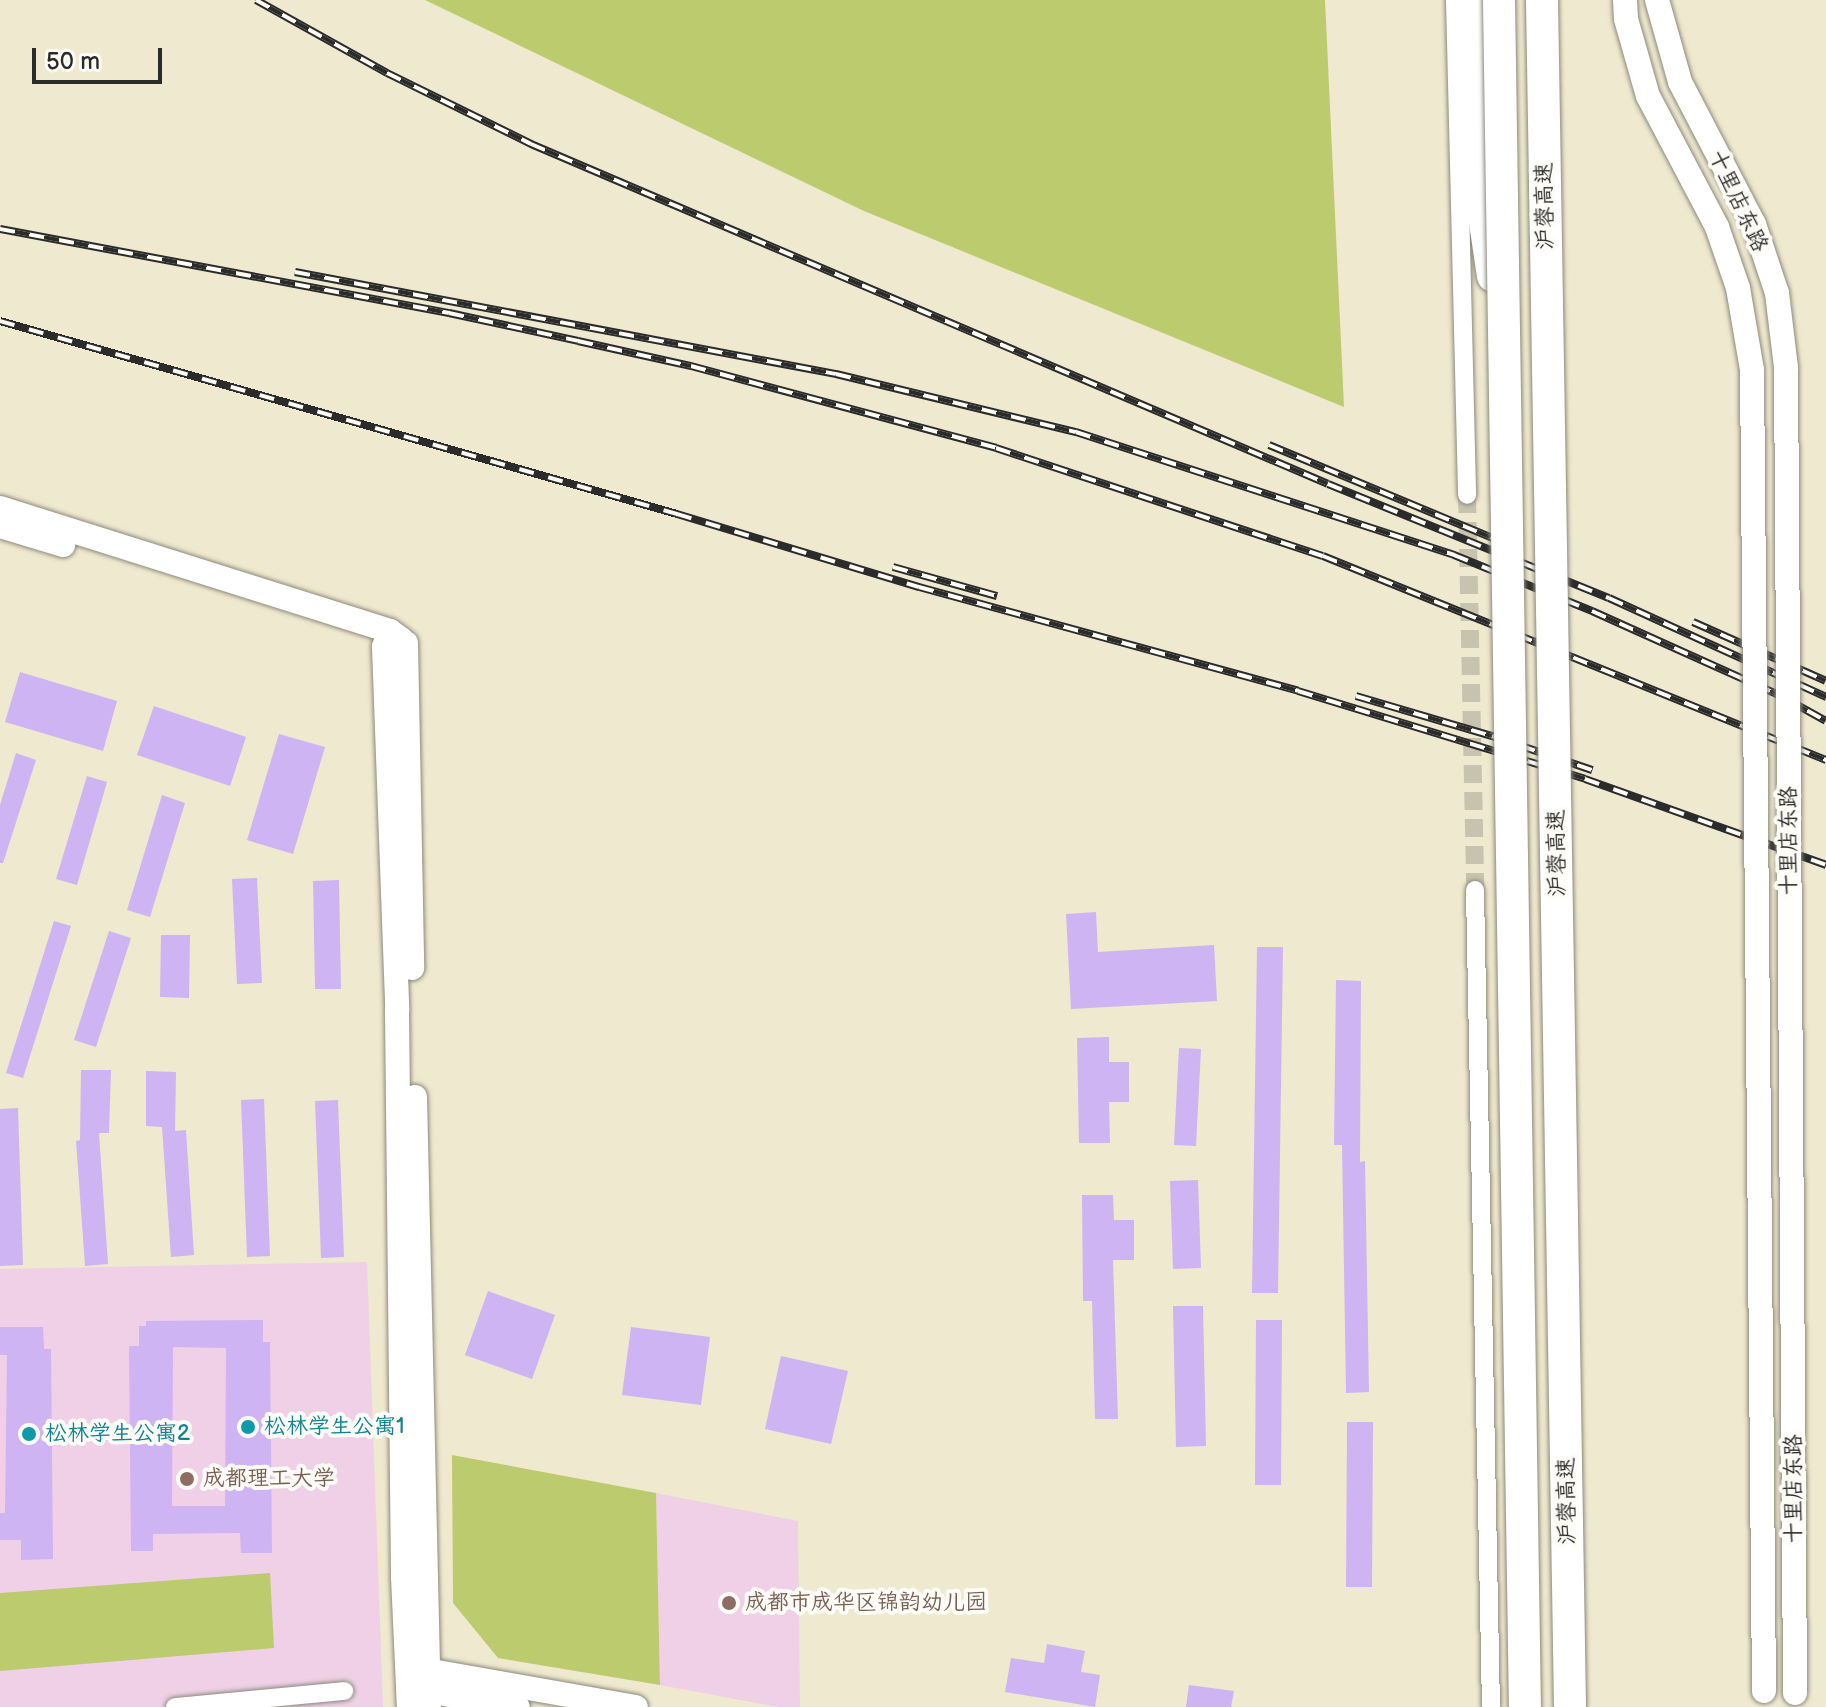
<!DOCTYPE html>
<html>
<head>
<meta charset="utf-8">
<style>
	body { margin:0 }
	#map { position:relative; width:1826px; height:1707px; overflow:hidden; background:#efe9cf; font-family:"Balsamiq Sans","LXGW WenKai TC",sans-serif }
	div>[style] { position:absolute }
	.built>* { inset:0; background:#efd0e6 }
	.green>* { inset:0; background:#bccb6d }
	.building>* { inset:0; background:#ceb4f2 }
	.street-tunnel>* { height:18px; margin-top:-9px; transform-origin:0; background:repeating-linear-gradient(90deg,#c8c3ae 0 18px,transparent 0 27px) }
	.roads { filter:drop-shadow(0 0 2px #8d8a7d) drop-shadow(0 0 2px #8d8a7d) }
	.street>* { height:18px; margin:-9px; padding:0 9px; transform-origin:9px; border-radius:9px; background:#fff }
	.secondary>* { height:24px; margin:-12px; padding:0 12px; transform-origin:12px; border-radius:12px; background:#fff }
	.highway>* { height:32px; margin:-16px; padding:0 16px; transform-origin:16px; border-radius:16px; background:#fff }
	.rail>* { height:8px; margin-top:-4px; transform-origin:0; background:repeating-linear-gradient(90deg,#fdfcf7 0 15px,#2b2b2b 0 30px); box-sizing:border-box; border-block:2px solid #2b2b2b }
	.bridges { filter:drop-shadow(0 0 2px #8d8a7d) drop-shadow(0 0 2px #8d8a7d) }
	.secondary-bridge>* { height:24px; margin:-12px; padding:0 12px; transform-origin:12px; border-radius:12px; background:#fff }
	.highway-bridge>* { height:32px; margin:-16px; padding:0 16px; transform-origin:16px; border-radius:16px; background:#fff }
	.dots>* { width:22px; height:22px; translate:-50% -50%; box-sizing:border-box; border:4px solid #fdfcf7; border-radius:50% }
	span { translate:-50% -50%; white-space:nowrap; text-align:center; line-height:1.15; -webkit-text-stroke:8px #fdfcf7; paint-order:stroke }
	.street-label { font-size:22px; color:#2b2b2b }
	.culture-label { font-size:22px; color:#0d838f }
	.left { translate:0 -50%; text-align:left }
	.education-label { font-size:22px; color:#785e54 }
	.scale { position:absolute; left:32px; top:48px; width:130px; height:36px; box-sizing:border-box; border:4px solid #2b2b2b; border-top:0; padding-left:10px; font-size:24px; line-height:28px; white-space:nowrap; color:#2b2b2b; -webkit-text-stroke:6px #fdfcf7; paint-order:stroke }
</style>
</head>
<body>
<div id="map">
	<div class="built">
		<i style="clip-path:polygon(367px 1262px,383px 1707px,0 1707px,0 1269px)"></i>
		<i style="clip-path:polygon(656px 1493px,798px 1521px,800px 1707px,778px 1707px,660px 1685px)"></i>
	</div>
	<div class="green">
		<i style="clip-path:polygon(425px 0,1325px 0,1344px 407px,864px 211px)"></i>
		<i style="clip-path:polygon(452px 1455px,656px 1493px,660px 1685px,498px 1658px,453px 1603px)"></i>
		<i style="clip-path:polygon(270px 1573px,274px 1648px,0 1671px,0 1593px)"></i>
	</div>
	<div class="building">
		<i style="clip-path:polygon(20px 672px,117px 701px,103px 751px,5px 722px)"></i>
		<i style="clip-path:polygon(154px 706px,246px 737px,230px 786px,137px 755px)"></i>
		<i style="clip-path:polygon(279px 734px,325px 747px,293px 854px,247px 840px)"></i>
		<i style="clip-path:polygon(16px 753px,36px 760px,3px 863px,0 863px,0 805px)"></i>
		<i style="clip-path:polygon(87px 776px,107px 782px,77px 885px,56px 879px)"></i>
		<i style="clip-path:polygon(162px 795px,185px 803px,150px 917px,127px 910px)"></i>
		<i style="clip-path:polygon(257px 878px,262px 983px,237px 984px,232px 879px)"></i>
		<i style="clip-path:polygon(339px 880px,341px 989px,315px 989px,313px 881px)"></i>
		<i style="clip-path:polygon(1096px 912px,1098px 952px,1214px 945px,1217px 1001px,1071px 1009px,1066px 914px)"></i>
		<i style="clip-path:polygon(54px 921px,71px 926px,23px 1078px,6px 1073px)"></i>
		<i style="clip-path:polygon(109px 931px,131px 938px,96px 1047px,74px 1040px)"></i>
		<i style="clip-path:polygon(161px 935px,190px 935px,189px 998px,160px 997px)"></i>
		<i style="clip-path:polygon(1257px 947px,1283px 947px,1278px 1293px,1252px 1293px)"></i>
		<i style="clip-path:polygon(1336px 980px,1361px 981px,1360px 1162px,1365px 1161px,1369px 1392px,1346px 1393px,1342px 1145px,1334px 1145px)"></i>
		<i style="clip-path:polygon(1109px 1037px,1109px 1062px,1129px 1062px,1129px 1102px,1109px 1102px,1110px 1143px,1079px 1143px,1077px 1038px)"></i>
		<i style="clip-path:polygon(1179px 1048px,1201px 1049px,1196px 1146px,1174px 1145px)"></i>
		<i style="clip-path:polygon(81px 1070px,111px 1070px,109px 1133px,99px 1133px,108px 1264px,85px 1266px,76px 1141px,80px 1140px)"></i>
		<i style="clip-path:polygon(146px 1071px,176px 1072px,175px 1131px,186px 1130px,194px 1255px,171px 1257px,162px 1127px,146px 1126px)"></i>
		<i style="clip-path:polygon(264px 1099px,270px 1256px,247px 1257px,241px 1100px)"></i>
		<i style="clip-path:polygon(338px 1100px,344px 1257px,321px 1258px,315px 1101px)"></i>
		<i style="clip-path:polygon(18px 1108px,23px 1265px,0 1266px,0 1109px)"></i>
		<i style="clip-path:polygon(1198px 1180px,1201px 1268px,1173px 1269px,1170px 1181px)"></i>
		<i style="clip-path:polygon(1082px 1195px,1113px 1195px,1114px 1220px,1134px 1220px,1134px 1260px,1113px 1260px,1118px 1419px,1095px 1419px,1092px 1301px,1083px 1301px)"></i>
		<i style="clip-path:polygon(488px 1291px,555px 1315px,532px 1379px,465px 1355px)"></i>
		<i style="clip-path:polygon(1173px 1306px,1203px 1306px,1206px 1446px,1176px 1447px)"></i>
		<i style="clip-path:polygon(evenodd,263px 1320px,263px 1342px,270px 1342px,272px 1553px,241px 1553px,240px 1533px,153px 1534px,153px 1551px,131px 1551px,129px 1346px,139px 1346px,139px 1326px,146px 1326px,146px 1321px,263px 1320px,173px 1347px,226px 1348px,225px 1506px,172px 1506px,173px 1347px)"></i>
		<i style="clip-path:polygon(1256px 1320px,1282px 1320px,1281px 1485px,1255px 1485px)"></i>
		<i style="clip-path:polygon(0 1327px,43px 1327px,44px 1349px,51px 1349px,53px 1559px,21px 1560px,21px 1540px,0 1540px,0 1513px,5px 1513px,7px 1355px,0 1355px)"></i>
		<i style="clip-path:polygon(631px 1327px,710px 1337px,701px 1405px,622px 1395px)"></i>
		<i style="clip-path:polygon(781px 1356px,848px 1371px,831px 1444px,765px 1429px)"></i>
		<i style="clip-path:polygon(1347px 1422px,1373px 1422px,1372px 1587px,1346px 1587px)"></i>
		<i style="clip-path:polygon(1047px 1644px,1085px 1651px,1081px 1672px,1100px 1675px,1095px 1707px,1005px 1692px,1011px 1658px,1044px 1663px)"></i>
		<i style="clip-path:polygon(1189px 1685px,1234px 1691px,1231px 1707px,1186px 1707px)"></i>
	</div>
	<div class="street-tunnel">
		<i style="left:1467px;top:495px;width:395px;rotate:88.8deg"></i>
	</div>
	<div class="roads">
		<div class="street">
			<i style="left:1455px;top:0;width:495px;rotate:88.6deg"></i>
			<i style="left:1475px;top:890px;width:817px;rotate:88.88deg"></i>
			<i style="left:175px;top:1707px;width:170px;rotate:-5.4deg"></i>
		</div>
		<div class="secondary">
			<i style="left:0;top:508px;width:409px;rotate:17.5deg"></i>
			<i style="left:390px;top:631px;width:14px;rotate:36deg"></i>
			<i style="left:0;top:526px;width:66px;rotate:16.8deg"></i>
			<i style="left:390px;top:631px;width:17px;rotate:111deg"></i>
			<i style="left:384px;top:647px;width:363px;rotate:87.9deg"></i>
			<i style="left:397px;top:1010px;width:567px;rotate:89.39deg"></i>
			<i style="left:403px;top:1577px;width:130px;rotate:87.4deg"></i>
			<i style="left:406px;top:643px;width:325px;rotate:88.9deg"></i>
			<i style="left:415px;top:1097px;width:610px;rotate:88.69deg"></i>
			<i style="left:410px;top:1672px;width:16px;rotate:-7deg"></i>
			<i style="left:426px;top:1670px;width:213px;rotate:10deg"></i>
			<i style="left:414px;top:1693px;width:13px;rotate:-9deg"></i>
			<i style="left:427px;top:1691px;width:92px;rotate:10deg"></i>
		</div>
		<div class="highway">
			<i style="left:1477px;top:0;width:168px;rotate:90deg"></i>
			<i style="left:1477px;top:168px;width:109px;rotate:81.6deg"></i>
		</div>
	</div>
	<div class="rail">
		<i style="left:256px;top:0;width:150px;rotate:29.1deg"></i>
		<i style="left:387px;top:73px;width:161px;rotate:26.2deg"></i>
		<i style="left:531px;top:144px;width:866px;rotate:23.1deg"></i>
		<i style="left:1328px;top:484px;width:303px;rotate:22.1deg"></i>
		<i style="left:1609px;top:598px;width:239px;rotate:24.5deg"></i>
		<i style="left:0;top:229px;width:457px;rotate:10.6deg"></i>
		<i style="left:449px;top:313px;width:132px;rotate:12.2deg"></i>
		<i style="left:578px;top:341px;width:116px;rotate:12.5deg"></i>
		<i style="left:691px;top:366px;width:316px;rotate:15deg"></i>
		<i style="left:996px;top:448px;width:344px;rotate:18.3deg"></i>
		<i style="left:1323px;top:556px;width:543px;rotate:22.08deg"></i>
		<i style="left:295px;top:272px;width:551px;rotate:10.68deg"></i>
		<i style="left:836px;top:374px;width:247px;rotate:13.6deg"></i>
		<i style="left:1076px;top:432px;width:398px;rotate:18deg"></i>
		<i style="left:1454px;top:555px;width:149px;rotate:22.1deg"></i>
		<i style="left:1592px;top:611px;width:207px;rotate:24.2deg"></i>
		<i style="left:1781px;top:696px;width:51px;rotate:29.1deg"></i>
		<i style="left:0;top:321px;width:704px;rotate:15.91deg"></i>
		<i style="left:677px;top:514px;width:253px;rotate:16.8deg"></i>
		<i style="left:919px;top:587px;width:393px;rotate:15.3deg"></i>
		<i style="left:1298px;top:691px;width:300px;rotate:17deg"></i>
		<i style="left:1585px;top:779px;width:256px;rotate:19.6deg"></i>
		<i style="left:1269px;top:445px;width:260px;rotate:22.6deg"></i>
		<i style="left:893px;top:567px;width:108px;rotate:15.6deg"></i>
		<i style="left:1693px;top:622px;width:145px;rotate:23.9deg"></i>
		<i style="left:1356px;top:696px;width:142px;rotate:16.4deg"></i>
		<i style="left:1492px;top:736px;width:106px;rotate:18.8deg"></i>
	</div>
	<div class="bridges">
		<div class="secondary-bridge">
			<i style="left:1625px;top:0;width:19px;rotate:87deg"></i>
			<i style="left:1626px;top:19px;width:80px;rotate:74.1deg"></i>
			<i style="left:1648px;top:96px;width:148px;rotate:62.2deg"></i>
			<i style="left:1717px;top:227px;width:65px;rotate:71deg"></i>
			<i style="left:1738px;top:288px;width:83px;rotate:80.3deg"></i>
			<i style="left:1752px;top:370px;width:1321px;rotate:89.48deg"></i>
			<i style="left:1657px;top:0;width:85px;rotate:74.3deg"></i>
			<i style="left:1680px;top:82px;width:160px;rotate:62.5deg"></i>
			<i style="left:1754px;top:224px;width:73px;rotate:71.6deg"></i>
			<i style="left:1777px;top:293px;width:75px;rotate:83.1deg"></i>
			<i style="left:1786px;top:367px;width:1326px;rotate:89.61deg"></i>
		</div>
		<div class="highway-bridge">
			<i style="left:1499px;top:0;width:1707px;rotate:89.13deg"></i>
			<i style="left:1542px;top:0;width:1707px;rotate:89.06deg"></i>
		</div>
	</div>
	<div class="dots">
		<i style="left:248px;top:1427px;background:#0f9aa8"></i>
		<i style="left:29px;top:1434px;background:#0f9aa8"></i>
		<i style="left:187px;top:1479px;background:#8d6e63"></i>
		<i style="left:729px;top:1603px;background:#8d6e63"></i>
	</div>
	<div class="street-label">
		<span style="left:1738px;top:201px;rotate:65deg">十里店东路</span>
		<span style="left:1545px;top:206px;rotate:-91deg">沪蓉高速</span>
		<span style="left:1789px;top:841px;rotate:-90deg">十里店东路</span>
		<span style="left:1557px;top:853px;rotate:-91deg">沪蓉高速</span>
		<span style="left:1794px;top:1489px;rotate:-90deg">十里店东路</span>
		<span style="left:1567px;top:1501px;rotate:-91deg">沪蓉高速</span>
	</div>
	<div class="culture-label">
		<span class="left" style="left:264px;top:1427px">松林学生公寓1</span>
		<span class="left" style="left:45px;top:1434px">松林学生公寓2</span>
	</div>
	<div class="education-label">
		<span class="left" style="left:203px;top:1479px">成都理工大学</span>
		<span class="left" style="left:745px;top:1603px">成都市成华区锦韵幼儿园</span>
	</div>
	<div class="scale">50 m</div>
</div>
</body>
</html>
